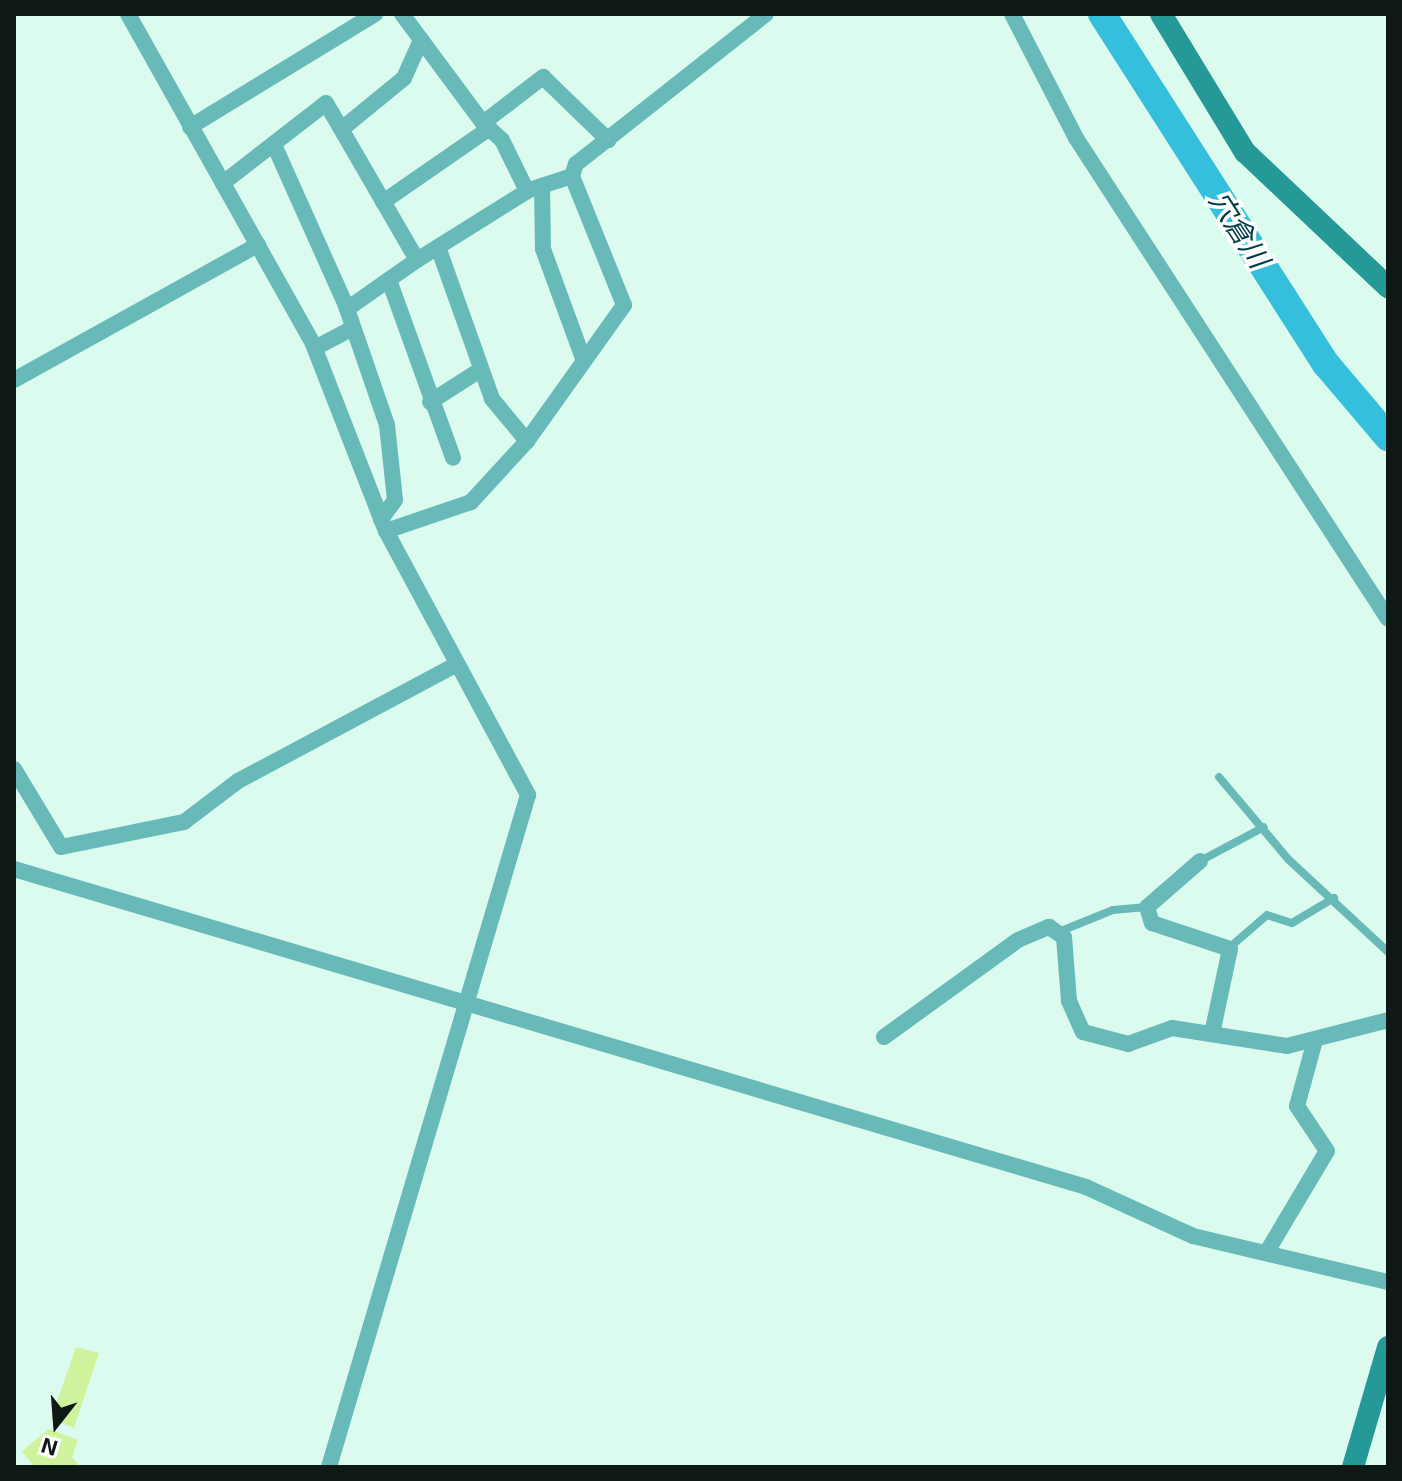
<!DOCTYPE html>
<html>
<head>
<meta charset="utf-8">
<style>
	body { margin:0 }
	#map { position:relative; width:1402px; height:1481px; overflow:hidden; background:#dcfbef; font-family:"Exo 2","Noto Sans JP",sans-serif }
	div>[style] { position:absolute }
	.green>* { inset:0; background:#cff29c }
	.river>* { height:28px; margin:-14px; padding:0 14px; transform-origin:14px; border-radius:14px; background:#34c0dc }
	.lane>* { height:8px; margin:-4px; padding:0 4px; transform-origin:4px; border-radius:4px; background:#68bab8 }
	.street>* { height:16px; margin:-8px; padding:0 8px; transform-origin:8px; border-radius:8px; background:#68bab8 }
	.secondary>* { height:22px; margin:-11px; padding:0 11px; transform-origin:11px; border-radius:11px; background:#249997 }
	span { translate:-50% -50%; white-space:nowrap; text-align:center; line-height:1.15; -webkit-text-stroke:7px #fff; paint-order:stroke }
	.water-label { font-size:28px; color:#003d49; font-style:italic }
	.frame { position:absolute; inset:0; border:16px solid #0e1915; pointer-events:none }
	.north { position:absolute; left:16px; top:1385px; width:80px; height:80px; -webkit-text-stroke:6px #fff; paint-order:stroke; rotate:197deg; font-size:22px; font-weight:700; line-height:32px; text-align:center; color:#0e1915 }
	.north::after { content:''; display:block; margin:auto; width:28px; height:36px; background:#0e1915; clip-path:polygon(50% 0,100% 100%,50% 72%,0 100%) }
</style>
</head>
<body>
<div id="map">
	<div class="green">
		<i style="clip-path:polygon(76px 1347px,99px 1353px,74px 1428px,51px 1419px)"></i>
		<i style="clip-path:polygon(49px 1429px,78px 1440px,72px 1457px,80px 1467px,34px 1467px,22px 1451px)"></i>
	</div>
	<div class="river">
		<i style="left:1102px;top:14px;width:416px;rotate:57.4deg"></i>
		<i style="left:1326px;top:364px;width:96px;rotate:49.7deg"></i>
	</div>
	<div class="lane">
		<i style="left:1219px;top:777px;width:107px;rotate:49.9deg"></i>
		<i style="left:1288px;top:859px;width:137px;rotate:42.9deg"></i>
		<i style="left:1200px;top:861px;width:72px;rotate:-28deg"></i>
		<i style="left:1061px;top:931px;width:56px;rotate:-22deg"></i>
		<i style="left:1113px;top:910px;width:34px;rotate:-5deg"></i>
		<i style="left:1229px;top:948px;width:50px;rotate:-41deg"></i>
		<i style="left:1267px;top:915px;width:26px;rotate:18deg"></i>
		<i style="left:1292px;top:923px;width:49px;rotate:-30.8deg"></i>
	</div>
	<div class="street">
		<i style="left:128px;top:14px;width:378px;rotate:60.7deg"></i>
		<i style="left:313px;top:344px;width:201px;rotate:68.7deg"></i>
		<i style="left:386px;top:531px;width:300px;rotate:61.7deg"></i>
		<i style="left:528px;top:795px;width:701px;rotate:106.5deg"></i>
		<i style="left:402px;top:14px;width:136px;rotate:53.4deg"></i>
		<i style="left:483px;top:123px;width:76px;rotate:-37.5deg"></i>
		<i style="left:543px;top:77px;width:91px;rotate:44.1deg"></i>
		<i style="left:1012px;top:14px;width:140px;rotate:62.7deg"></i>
		<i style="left:1076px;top:138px;width:573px;rotate:57.03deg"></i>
		<i style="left:483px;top:123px;width:25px;rotate:42deg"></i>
		<i style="left:502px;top:140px;width:57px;rotate:63.9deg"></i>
		<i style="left:190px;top:127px;width:217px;rotate:-31.4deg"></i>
		<i style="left:343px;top:128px;width:79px;rotate:-39.3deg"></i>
		<i style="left:404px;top:78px;width:42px;rotate:-65.9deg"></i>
		<i style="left:275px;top:147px;width:174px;rotate:65.9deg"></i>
		<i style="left:346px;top:306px;width:126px;rotate:71deg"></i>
		<i style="left:387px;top:425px;width:75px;rotate:83.9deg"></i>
		<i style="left:395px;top:500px;width:24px;rotate:126deg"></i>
		<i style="left:223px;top:183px;width:130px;rotate:-37.8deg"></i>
		<i style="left:326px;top:103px;width:181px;rotate:59.9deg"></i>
		<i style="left:417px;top:260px;width:132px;rotate:-32deg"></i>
		<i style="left:529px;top:190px;width:45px;rotate:-18deg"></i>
		<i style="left:542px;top:186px;width:63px;rotate:89.1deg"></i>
		<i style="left:543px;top:249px;width:119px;rotate:69.9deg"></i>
		<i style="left:383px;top:202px;width:130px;rotate:-34.7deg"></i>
		<i style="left:438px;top:247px;width:161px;rotate:70.4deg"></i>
		<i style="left:492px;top:399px;width:55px;rotate:50.2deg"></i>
		<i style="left:389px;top:280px;width:189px;rotate:70.2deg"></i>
		<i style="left:347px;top:309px;width:85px;rotate:-35deg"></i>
		<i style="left:315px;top:348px;width:43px;rotate:-27.8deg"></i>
		<i style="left:14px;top:380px;width:279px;rotate:-29deg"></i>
		<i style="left:430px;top:402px;width:59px;rotate:-32.6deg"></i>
		<i style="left:386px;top:531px;width:90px;rotate:-18.8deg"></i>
		<i style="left:471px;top:502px;width:83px;rotate:-47.4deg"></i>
		<i style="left:527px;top:441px;width:167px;rotate:-54.5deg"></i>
		<i style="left:624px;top:305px;width:139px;rotate:-112deg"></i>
		<i style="left:572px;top:176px;width:13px;rotate:-72deg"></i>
		<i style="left:576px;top:164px;width:242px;rotate:-38.3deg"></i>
		<i style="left:14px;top:769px;width:91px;rotate:58.9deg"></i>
		<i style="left:61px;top:847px;width:126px;rotate:-11.5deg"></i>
		<i style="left:184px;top:822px;width:68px;rotate:-37.2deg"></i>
		<i style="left:238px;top:781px;width:248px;rotate:-28.1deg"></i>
		<i style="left:1200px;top:861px;width:70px;rotate:139deg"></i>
		<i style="left:1147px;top:907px;width:17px;rotate:73deg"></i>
		<i style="left:1152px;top:923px;width:82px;rotate:18.4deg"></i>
		<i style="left:1230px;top:949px;width:87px;rotate:102deg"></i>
		<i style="left:14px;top:869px;width:1118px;rotate:16.52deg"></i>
		<i style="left:1086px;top:1187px;width:118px;rotate:24.6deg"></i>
		<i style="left:1193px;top:1236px;width:200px;rotate:13.3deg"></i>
		<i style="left:884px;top:1037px;width:165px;rotate:-35.9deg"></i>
		<i style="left:1018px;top:940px;width:34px;rotate:-23deg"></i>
		<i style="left:1049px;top:927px;width:18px;rotate:34deg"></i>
		<i style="left:1064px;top:937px;width:64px;rotate:85.5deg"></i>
		<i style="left:1069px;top:1001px;width:34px;rotate:66deg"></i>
		<i style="left:1083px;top:1032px;width:47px;rotate:14.9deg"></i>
		<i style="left:1128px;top:1044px;width:47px;rotate:-20deg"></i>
		<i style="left:1172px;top:1028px;width:116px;rotate:8.9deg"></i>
		<i style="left:1287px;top:1046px;width:104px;rotate:-14.4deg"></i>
		<i style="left:1268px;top:1250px;width:115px;rotate:-59.2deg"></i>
		<i style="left:1327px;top:1151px;width:54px;rotate:-123.7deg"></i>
		<i style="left:1297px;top:1106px;width:68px;rotate:-74.7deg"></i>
	</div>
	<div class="secondary">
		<i style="left:1161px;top:14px;width:162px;rotate:58.7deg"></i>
		<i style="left:1245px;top:152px;width:197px;rotate:43.4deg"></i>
		<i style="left:1353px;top:1467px;width:125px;rotate:-73.7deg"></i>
	</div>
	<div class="water-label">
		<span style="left:1240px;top:229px;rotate:57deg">穴倉川</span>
	</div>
	<div class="frame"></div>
	<div class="north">N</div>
</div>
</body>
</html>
